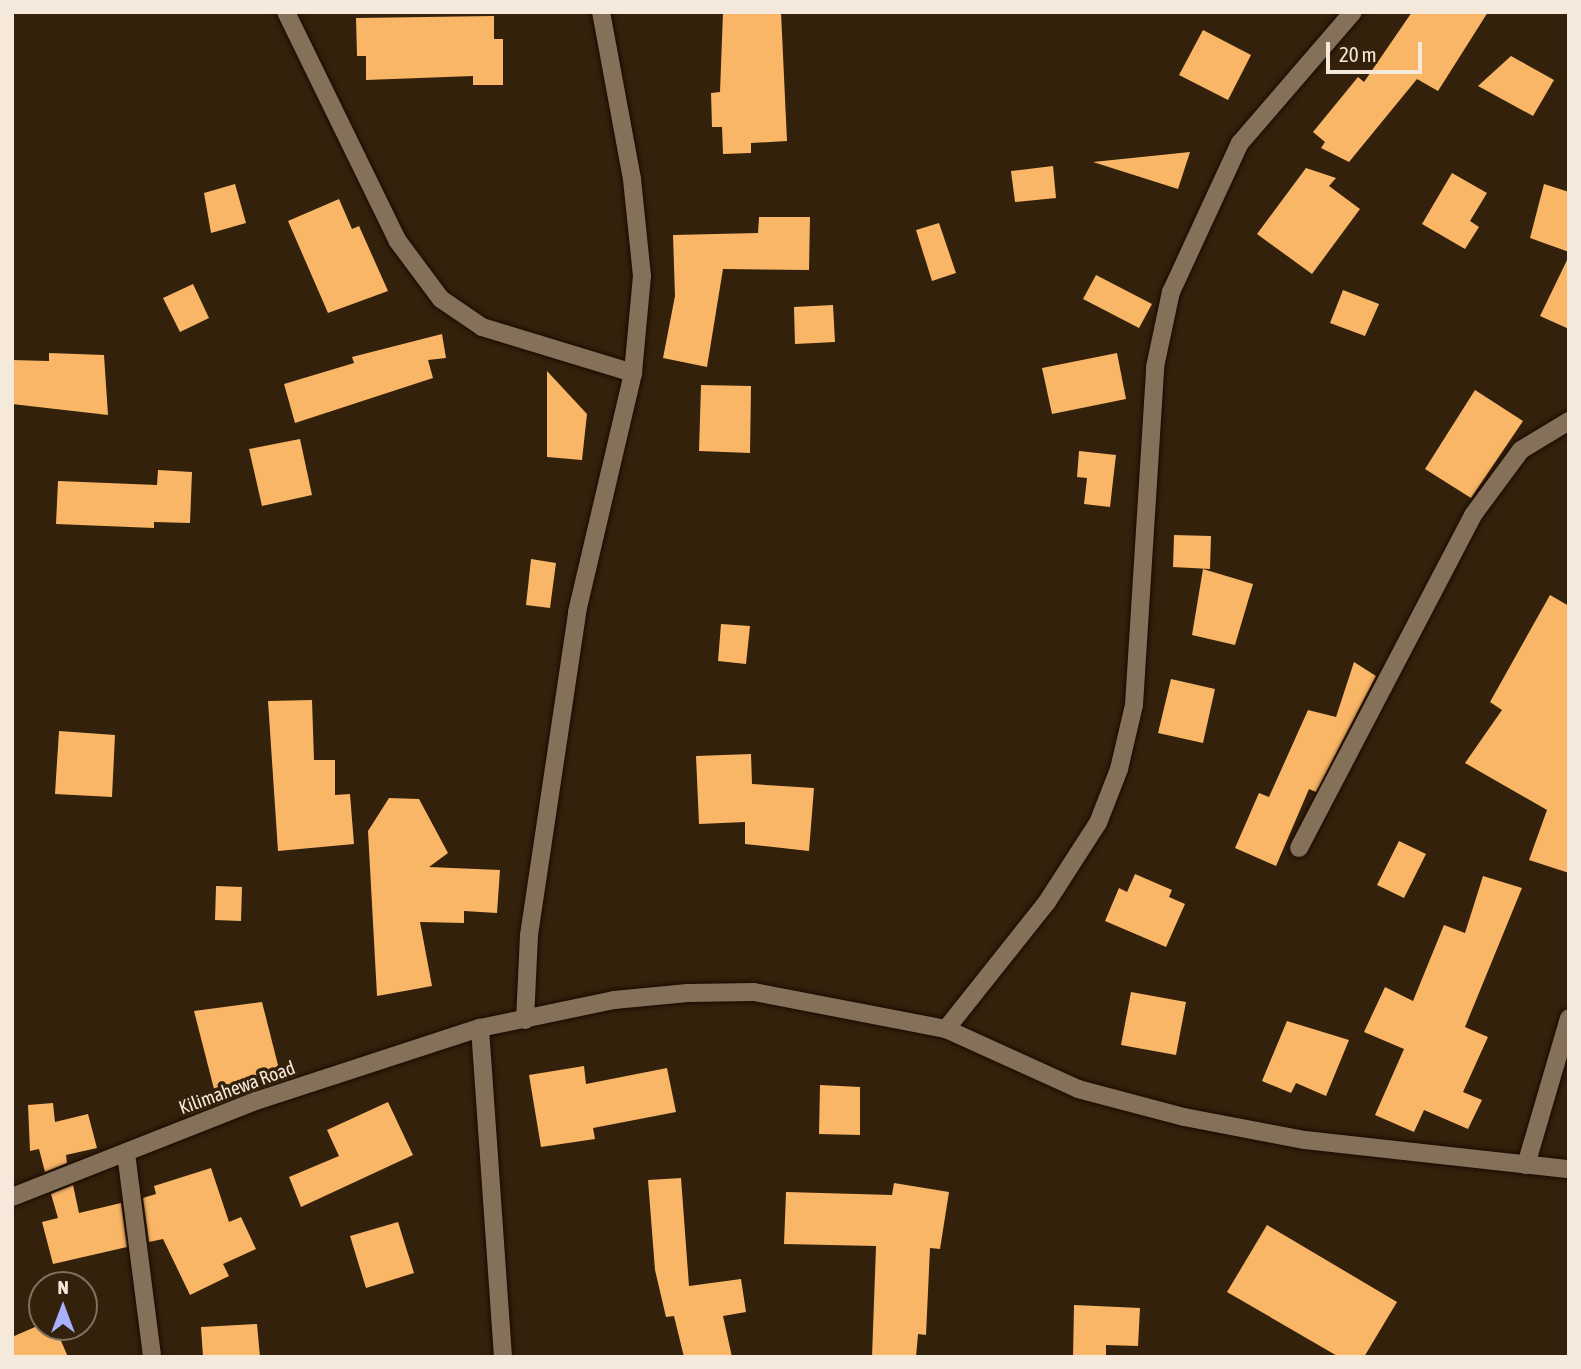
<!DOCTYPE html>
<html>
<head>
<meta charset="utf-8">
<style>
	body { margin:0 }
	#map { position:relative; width:1581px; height:1369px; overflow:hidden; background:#33210c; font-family:"Asap Condensed",sans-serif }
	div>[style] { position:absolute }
	.building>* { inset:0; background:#f9b667 }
	.roads { filter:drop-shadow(0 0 2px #1a0a00) drop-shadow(0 0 2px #1a0a00) }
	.minor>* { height:18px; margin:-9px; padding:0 9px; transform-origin:9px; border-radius:9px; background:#857059 }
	span { translate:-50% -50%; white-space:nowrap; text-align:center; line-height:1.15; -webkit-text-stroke:7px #33210c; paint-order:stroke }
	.street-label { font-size:19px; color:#f5e9dc }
	.frame { position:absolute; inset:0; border:14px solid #f5e9dc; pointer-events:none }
	.north { position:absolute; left:28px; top:1271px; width:70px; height:70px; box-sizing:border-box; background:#33210c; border:2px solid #81715f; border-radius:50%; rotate:0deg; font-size:19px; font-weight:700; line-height:28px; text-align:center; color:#f5e9dc }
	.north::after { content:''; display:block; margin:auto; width:24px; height:32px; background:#a9b0fc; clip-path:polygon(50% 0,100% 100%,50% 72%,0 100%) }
	.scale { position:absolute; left:1326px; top:42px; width:96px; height:32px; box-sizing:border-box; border:4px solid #f5e9dc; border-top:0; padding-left:9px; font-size:21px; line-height:24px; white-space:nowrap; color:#f5e9dc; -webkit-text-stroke:5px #33210c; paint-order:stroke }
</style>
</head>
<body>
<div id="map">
	<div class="building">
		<i style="clip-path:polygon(723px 12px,781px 12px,787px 141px,751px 143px,751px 153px,723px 154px,722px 127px,712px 127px,711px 93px,720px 92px)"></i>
		<i style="clip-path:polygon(1412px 12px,1488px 12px,1438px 91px,1417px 79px,1349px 162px,1321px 148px,1325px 142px,1313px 132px,1358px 77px,1364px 82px)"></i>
		<i style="clip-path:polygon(494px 16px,494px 39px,503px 39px,503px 85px,473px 85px,473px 76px,366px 80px,366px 56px,357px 56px,356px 18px)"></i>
		<i style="clip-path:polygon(1203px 30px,1251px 55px,1228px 100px,1179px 75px)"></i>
		<i style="clip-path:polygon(1511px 56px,1554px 80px,1533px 116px,1478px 86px)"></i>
		<i style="clip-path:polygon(1190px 152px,1178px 189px,1093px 162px)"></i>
		<i style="clip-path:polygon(1053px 166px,1056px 198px,1015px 202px,1011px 171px)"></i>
		<i style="clip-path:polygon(1306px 168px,1336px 178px,1329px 186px,1360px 209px,1312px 274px,1257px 234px)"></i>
		<i style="clip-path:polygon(1452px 173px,1487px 193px,1470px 221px,1479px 227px,1465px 249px,1422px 224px)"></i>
		<i style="clip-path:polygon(235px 184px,246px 223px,211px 233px,204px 193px)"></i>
		<i style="clip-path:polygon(1544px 184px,1569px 192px,1569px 252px,1530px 238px)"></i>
		<i style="clip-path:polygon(339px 199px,352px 229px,359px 226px,388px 291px,328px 313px,288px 221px)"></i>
		<i style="clip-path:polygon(759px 217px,810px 217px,809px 270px,723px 269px,707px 367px,663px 358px,675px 296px,673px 235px,758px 233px)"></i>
		<i style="clip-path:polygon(939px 223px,956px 273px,932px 281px,916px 230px)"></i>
		<i style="clip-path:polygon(1569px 256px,1569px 329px,1540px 316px)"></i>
		<i style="clip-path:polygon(1096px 275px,1152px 304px,1139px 328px,1083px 299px)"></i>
		<i style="clip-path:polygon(193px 284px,209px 318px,180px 332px,163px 298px)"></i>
		<i style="clip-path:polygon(1343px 290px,1379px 304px,1365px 336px,1330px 323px)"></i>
		<i style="clip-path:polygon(833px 305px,835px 342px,795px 344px,794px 307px)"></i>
		<i style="clip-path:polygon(442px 334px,446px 358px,428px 360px,433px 378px,295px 423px,284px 384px,354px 363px,352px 357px)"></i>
		<i style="clip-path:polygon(49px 353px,104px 355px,108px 415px,12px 404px,12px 360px,49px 361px)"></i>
		<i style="clip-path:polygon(1117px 353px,1126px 399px,1052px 414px,1042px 368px)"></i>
		<i style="clip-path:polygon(547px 371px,587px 414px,582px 460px,547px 457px)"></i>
		<i style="clip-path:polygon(701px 385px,751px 386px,750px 453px,699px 451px)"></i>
		<i style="clip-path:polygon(1475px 390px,1523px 421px,1471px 498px,1425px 469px)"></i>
		<i style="clip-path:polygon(300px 439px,312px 495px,262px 506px,249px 449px)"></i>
		<i style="clip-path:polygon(1079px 451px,1116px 455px,1110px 507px,1084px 504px,1087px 478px,1077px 477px)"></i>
		<i style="clip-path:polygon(158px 470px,192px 472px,190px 523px,154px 522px,154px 528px,56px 524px,58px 481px,157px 485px)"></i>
		<i style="clip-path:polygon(1174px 535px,1211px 536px,1210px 569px,1173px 567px)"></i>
		<i style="clip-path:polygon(531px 559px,556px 563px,550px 608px,526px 605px)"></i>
		<i style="clip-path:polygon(1203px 569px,1253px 584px,1235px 645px,1192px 635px)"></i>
		<i style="clip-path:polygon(1550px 595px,1569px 606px,1569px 873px,1529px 860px,1547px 810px,1465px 763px,1502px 710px,1490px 702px)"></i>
		<i style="clip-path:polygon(721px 624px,750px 626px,746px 664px,718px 661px)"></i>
		<i style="clip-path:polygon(1354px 662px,1376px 676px,1316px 792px,1309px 789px,1276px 866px,1235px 848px,1259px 793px,1269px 797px,1308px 710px,1336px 717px)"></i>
		<i style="clip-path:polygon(1171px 679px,1215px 689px,1203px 743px,1158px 733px)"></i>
		<i style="clip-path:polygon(312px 700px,314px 760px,335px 760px,335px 795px,350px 794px,354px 844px,278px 851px,268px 701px)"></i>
		<i style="clip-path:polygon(59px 731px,115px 735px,112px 797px,55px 794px)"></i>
		<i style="clip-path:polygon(751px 754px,752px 784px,814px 788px,809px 851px,745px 844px,745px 822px,699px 824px,696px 756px)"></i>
		<i style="clip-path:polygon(389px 798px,419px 799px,448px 853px,429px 867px,500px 870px,497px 913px,464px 911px,464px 923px,420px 922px,432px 986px,377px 996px,368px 831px)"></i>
		<i style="clip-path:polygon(1399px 841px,1426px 854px,1404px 898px,1377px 885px)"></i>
		<i style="clip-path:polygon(1135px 874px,1172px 890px,1169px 897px,1185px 904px,1166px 947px,1105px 921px,1119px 888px,1127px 892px)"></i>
		<i style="clip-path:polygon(1483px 876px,1522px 888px,1465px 1027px,1488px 1037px,1463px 1092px,1482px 1100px,1468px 1129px,1424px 1110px,1414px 1132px,1375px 1115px,1404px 1049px,1364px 1032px,1385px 987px,1413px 1001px,1444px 925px,1465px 933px)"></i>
		<i style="clip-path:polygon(216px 886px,242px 887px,241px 921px,215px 920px)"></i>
		<i style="clip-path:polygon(1131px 992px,1186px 1002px,1176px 1055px,1121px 1045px)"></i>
		<i style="clip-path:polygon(262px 1002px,280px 1073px,214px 1089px,194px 1011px)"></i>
		<i style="clip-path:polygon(1287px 1021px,1349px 1040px,1326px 1096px,1296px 1083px,1291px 1093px,1262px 1081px)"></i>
		<i style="clip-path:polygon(584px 1066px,586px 1084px,667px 1068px,676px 1112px,593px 1128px,595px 1139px,541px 1147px,529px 1075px)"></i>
		<i style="clip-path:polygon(820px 1085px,860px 1087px,860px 1135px,819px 1134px)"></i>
		<i style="clip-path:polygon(388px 1102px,413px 1155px,301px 1207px,289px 1177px,339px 1156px,327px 1130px)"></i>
		<i style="clip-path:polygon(53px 1103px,55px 1122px,88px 1114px,97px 1148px,66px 1155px,67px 1163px,45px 1172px,39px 1149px,30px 1151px,28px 1105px)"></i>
		<i style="clip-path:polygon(211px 1168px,229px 1222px,241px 1217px,256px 1249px,223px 1264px,229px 1276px,190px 1295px,163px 1239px,149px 1242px,143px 1198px,156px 1194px,154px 1186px)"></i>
		<i style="clip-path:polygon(681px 1178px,689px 1286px,741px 1279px,746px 1312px,723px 1316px,732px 1357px,684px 1357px,674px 1316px,666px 1317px,655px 1270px,648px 1180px)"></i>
		<i style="clip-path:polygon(894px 1183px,949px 1192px,940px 1249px,930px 1248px,926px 1335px,918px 1334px,916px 1357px,872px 1357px,876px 1246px,784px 1244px,786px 1192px,892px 1195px)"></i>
		<i style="clip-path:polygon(73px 1185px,79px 1213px,121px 1203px,127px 1247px,53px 1264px,42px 1222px,58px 1218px,51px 1194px)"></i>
		<i style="clip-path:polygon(398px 1222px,414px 1273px,366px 1288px,350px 1236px)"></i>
		<i style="clip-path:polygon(1267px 1225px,1397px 1302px,1364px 1357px,1339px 1357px,1227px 1292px)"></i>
		<i style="clip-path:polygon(1074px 1305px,1140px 1308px,1138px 1346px,1106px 1345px,1106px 1357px,1073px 1357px)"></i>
		<i style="clip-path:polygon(257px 1324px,260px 1357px,203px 1357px,201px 1327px)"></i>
		<i style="clip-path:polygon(35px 1327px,55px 1327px,68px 1357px,12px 1357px,12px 1337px)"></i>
	</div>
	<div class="roads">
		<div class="minor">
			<i style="left:286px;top:12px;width:254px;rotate:64deg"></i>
			<i style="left:397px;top:240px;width:74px;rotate:53.3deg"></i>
			<i style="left:441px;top:299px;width:50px;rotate:34.3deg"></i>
			<i style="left:482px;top:327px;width:158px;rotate:16.9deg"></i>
			<i style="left:1299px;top:848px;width:376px;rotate:-62.4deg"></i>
			<i style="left:1473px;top:515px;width:81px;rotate:-53.6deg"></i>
			<i style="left:1521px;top:450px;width:56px;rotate:-31.1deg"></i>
			<i style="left:525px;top:1020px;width:85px;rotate:-87.3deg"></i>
			<i style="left:529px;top:935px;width:327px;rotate:-81.5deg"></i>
			<i style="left:577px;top:612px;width:245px;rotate:-76.8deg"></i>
			<i style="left:633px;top:373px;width:97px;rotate:-84.7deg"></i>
			<i style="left:642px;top:276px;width:98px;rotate:-95.9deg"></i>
			<i style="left:632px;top:179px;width:170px;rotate:-100.5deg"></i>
			<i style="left:480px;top:1028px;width:330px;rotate:86deg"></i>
			<i style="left:946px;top:1029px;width:162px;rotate:-51.5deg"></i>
			<i style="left:1047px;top:902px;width:94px;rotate:-57.2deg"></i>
			<i style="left:1098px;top:823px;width:58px;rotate:-68.7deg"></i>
			<i style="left:1119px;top:769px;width:66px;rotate:-76.8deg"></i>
			<i style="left:1134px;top:705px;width:339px;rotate:-86.4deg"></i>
			<i style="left:1155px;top:367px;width:77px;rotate:-78deg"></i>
			<i style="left:1171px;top:292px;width:164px;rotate:-65.2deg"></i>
			<i style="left:1240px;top:143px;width:173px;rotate:-49.2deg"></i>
			<i style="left:126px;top:1153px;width:206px;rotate:82.7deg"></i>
			<i style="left:1526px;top:1165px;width:153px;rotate:-73.7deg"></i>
			<i style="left:12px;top:1197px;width:262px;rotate:-21.5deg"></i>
			<i style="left:256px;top:1101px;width:236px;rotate:-18.1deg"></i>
			<i style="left:480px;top:1028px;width:137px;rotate:-11.8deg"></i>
			<i style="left:614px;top:1000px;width:74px;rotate:-5.4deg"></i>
			<i style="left:688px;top:993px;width:66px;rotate:-0.9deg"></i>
			<i style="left:754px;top:992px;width:196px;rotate:10.9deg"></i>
			<i style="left:946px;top:1029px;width:145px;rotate:24.4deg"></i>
			<i style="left:1078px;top:1089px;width:110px;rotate:14.8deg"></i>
			<i style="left:1184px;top:1117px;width:123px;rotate:10.8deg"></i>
			<i style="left:1305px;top:1140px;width:266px;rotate:6.3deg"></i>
		</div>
	</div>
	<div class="street-label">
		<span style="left:237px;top:1088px;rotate:-20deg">Kilimahewa Road</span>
	</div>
	<div class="frame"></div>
	<div class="north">N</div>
	<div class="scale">20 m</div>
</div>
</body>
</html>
